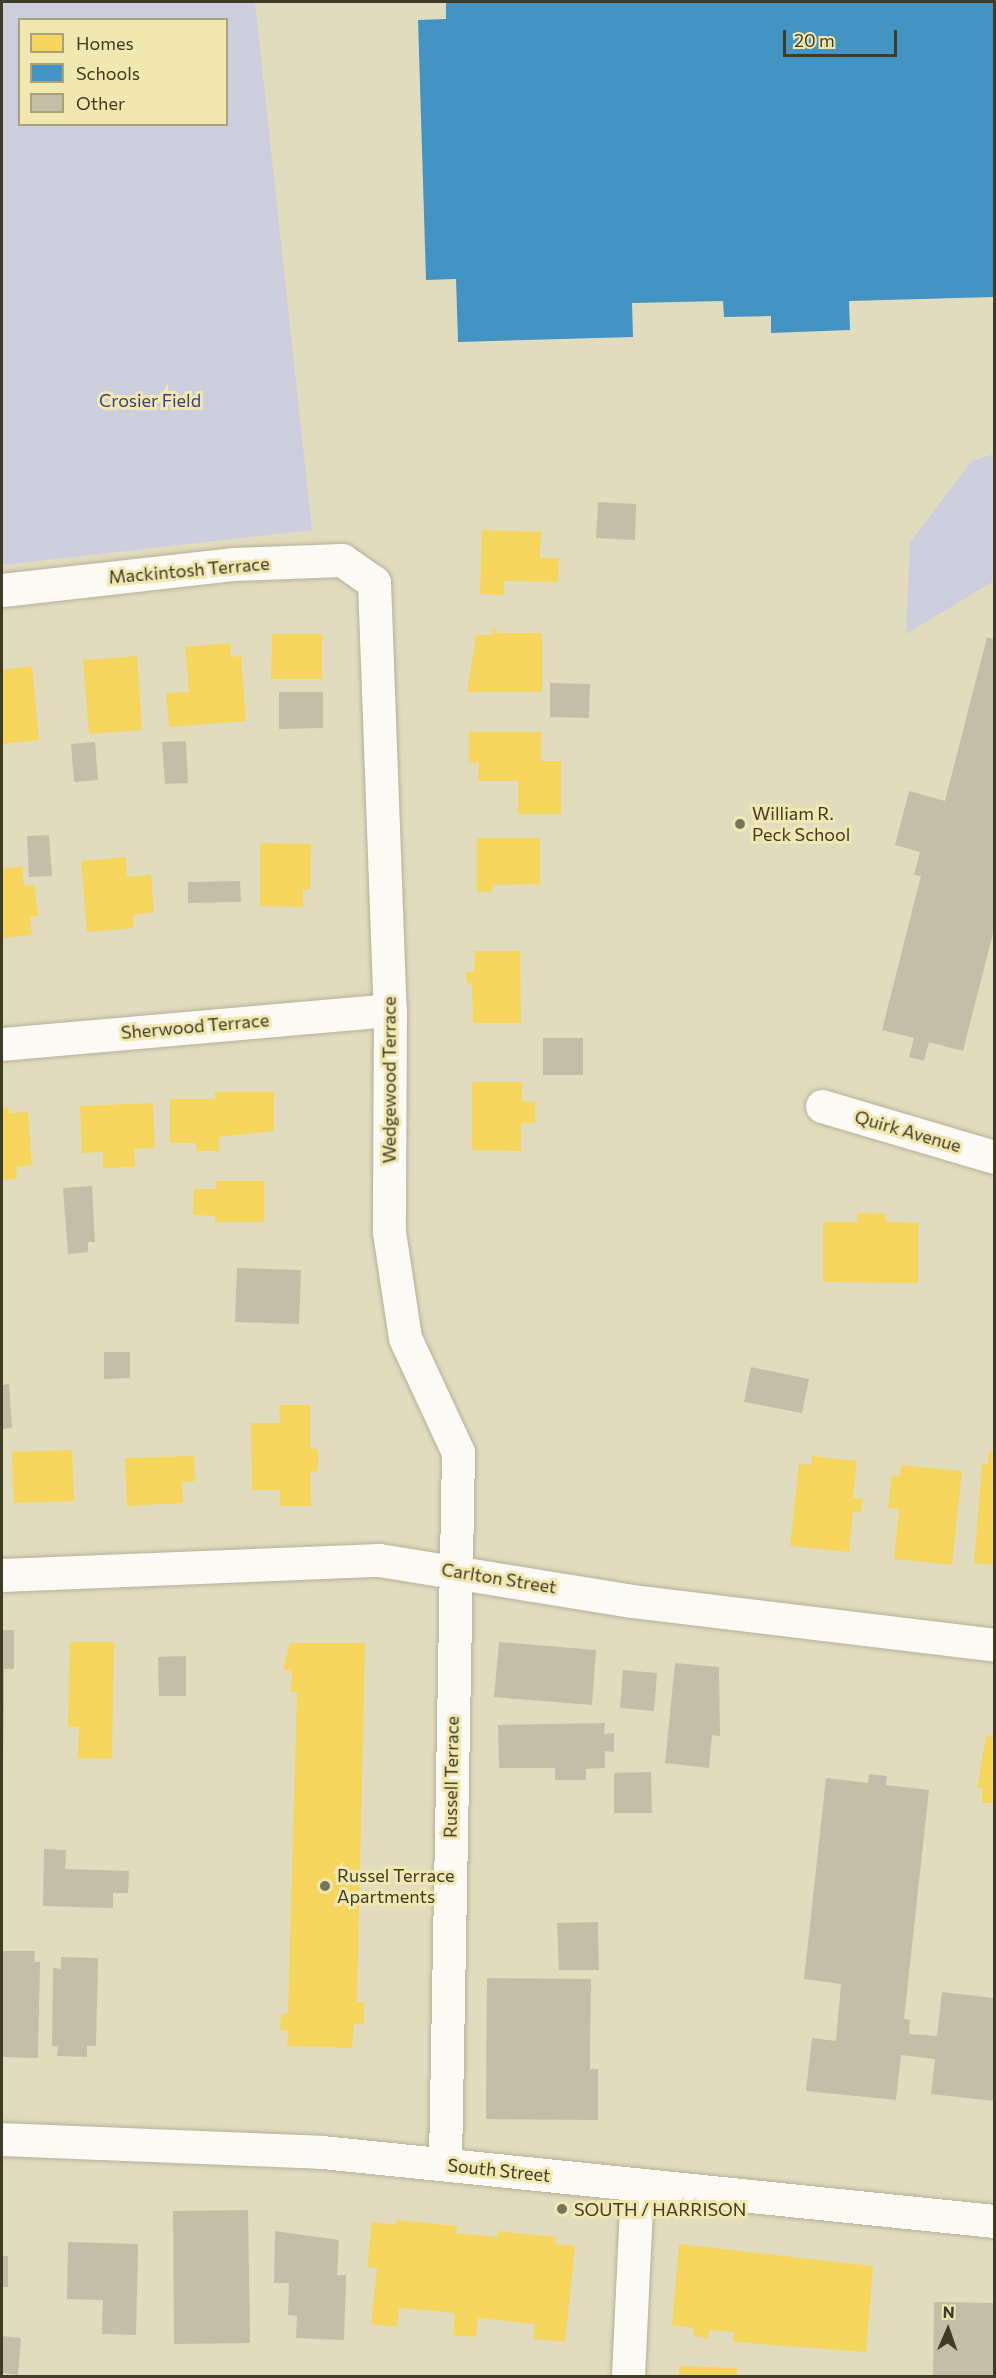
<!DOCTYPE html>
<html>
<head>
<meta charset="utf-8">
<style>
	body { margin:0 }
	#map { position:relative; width:996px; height:2378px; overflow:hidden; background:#e2dcbf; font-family:Commissioner,sans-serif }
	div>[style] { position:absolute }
	.green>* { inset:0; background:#cccede }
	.homes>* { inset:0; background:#f6d55c }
	.schools>* { inset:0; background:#4393c3 }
	.building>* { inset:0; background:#c5bda7 }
	.roads { filter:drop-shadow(0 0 2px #b5b099) drop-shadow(0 0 2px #b5b099) }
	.minor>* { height:33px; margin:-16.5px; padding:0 16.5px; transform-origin:16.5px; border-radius:16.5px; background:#fbfaf5 }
	.secondary>* { height:33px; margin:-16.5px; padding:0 16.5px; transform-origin:16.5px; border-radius:16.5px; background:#fbfaf5 }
	.dots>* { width:16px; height:16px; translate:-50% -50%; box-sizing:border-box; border:3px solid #f1e7b0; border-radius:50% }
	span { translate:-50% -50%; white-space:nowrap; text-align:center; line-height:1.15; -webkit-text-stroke:6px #f1e7b0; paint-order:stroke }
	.park-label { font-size:18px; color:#3b3d86 }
	.street-label { font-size:18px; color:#3f3b25 }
	.poi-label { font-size:18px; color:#3f3b25 }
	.left { translate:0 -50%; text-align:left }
	.frame { position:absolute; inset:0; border:3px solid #3f3b25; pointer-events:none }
	.legend { position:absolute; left:18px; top:18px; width:210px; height:108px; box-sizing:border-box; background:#f1e7b0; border:2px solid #aaa278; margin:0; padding:8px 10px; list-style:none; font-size:18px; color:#3f3b25 }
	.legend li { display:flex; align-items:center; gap:12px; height:30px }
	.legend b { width:30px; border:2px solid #aaa278 }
	.north { position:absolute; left:918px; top:2300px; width:60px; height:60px; -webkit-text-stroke:4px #f1e7b0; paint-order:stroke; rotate:2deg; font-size:16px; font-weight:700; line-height:24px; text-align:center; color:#3f3b25 }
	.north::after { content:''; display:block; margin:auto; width:21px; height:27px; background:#3f3b25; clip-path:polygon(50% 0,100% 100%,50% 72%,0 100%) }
	.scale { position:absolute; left:783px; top:30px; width:114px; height:27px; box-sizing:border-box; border:3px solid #3f3b25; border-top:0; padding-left:8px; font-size:18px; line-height:21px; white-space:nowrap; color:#3f3b25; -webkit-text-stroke:4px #f1e7b0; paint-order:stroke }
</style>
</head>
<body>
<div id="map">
	<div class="green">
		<i style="clip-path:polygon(evenodd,2px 2px,255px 2px,312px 530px,2px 565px,2px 2px,20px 20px,226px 20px,226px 124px,20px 124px,20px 20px)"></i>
		<i style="clip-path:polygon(994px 454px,994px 581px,906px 634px,910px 542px,972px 461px)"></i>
	</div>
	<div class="homes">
		<i style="clip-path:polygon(482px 530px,541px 532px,540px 558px,559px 558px,558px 582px,504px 581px,504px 595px,480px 594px)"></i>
		<i style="clip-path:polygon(493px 627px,499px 633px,542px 633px,542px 692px,467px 692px,476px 635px,493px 635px)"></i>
		<i style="clip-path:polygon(272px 634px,322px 634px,322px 679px,271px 679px)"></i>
		<i style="clip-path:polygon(230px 643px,231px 657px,241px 656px,246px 721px,169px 727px,166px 693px,189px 692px,185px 647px)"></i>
		<i style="clip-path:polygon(137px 656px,142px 730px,89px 734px,83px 660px)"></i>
		<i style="clip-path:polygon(32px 666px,39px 740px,2px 744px,2px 670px)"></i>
		<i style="clip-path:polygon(469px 732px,541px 732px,541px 761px,561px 761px,561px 814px,518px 814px,518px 781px,478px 781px,479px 762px,469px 763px)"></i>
		<i style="clip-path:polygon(477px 838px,540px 838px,540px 884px,492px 885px,492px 892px,477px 892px)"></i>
		<i style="clip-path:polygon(260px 843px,311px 844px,310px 889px,303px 890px,303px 907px,260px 906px)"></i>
		<i style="clip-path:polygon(126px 857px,127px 877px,151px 875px,154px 912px,133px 915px,134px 928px,87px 932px,81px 861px)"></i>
		<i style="clip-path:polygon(22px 866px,24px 886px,34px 885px,38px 916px,30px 917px,32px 935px,2px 938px,2px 869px)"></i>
		<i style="clip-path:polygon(475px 951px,520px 951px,521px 1023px,473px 1023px,472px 983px,467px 984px,466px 972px,474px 971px)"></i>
		<i style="clip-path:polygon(472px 1082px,522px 1082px,522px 1101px,535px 1102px,535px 1123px,521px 1123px,521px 1151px,472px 1150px)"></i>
		<i style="clip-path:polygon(215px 1092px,274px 1092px,274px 1131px,219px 1137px,219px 1151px,196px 1151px,196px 1143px,170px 1143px,170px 1099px,215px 1099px)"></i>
		<i style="clip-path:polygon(153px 1103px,155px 1148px,134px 1149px,135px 1167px,103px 1168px,103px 1152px,82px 1153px,80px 1106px)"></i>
		<i style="clip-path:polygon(8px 1107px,9px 1113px,28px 1112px,32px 1165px,16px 1167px,17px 1178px,2px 1180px,2px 1108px)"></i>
		<i style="clip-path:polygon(215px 1181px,264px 1181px,264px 1222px,215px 1222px,215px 1216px,193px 1215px,194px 1189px,216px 1189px)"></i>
		<i style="clip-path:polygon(857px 1213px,886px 1214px,886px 1222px,918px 1223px,918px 1283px,823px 1282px,823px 1222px,858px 1222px)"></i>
		<i style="clip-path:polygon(279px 1405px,310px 1405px,310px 1448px,318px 1449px,318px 1471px,310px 1472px,311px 1506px,280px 1506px,280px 1490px,252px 1490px,251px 1423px,280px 1423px)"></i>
		<i style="clip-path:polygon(72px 1450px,74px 1501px,14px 1503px,12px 1452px)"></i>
		<i style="clip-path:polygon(989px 1451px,994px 1452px,994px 1565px,974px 1563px,982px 1464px,988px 1464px)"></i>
		<i style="clip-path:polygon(194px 1456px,195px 1481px,182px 1482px,183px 1503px,127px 1506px,125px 1458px)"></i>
		<i style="clip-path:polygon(812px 1456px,857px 1461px,853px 1498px,863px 1499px,861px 1512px,853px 1512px,849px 1552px,790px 1546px,799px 1464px,811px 1465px)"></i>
		<i style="clip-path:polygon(901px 1465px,962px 1471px,952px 1565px,894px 1559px,899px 1509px,888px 1508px,892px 1475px,900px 1476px)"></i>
		<i style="clip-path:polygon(70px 1642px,114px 1642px,112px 1759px,78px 1758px,79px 1727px,68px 1727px)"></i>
		<i style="clip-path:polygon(290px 1643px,365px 1643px,357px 2002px,364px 2003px,364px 2023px,354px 2024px,352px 2048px,287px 2046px,288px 2030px,280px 2030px,281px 2014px,288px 2013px,297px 1692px,291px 1692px,292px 1671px,283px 1670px)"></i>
		<i style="clip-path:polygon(986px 1736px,994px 1736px,994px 1803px,982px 1803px,982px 1788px,977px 1788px)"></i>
		<i style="clip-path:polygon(397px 2220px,457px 2226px,456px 2233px,497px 2237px,498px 2231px,556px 2237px,555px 2244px,575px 2246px,565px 2342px,533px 2339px,535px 2324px,478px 2318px,476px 2337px,453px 2335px,455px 2313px,399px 2308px,397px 2327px,371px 2324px,377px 2268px,367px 2267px,372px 2222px,396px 2225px)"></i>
		<i style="clip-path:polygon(679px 2244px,873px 2266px,866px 2352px,733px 2342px,734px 2332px,709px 2330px,709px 2338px,693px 2336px,694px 2328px,672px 2325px)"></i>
		<i style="clip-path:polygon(679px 2366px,737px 2368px,737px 2376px,679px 2376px)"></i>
	</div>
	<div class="schools">
		<i style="clip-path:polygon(446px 2px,994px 2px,994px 297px,849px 301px,850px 330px,771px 333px,771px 316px,724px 317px,723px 301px,632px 303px,633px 337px,458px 342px,456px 279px,426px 280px,418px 20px,446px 19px)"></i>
	</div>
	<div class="building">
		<i style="clip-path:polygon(598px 502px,636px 504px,635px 540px,596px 538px)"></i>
		<i style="clip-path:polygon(987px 637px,994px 639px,994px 929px,963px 1051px,929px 1042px,924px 1061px,909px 1057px,914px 1038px,882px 1030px,921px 876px,914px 875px,920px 852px,895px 845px,909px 791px,945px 801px)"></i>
		<i style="clip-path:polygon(550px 683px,590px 684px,589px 718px,550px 717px)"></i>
		<i style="clip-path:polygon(279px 692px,323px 692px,323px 728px,279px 729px)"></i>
		<i style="clip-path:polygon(186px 741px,188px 783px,165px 784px,162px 742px)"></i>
		<i style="clip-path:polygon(95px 742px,98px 780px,74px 782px,71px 744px)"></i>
		<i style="clip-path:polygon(49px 835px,52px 876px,29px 877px,27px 836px)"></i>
		<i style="clip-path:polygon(240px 881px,241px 902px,188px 903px,188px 882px)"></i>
		<i style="clip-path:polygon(543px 1038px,583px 1038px,583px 1075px,543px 1075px)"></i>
		<i style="clip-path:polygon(92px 1186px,95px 1242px,88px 1242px,88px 1252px,68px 1254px,63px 1188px)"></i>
		<i style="clip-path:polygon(237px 1268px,301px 1270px,299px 1324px,235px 1322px)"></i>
		<i style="clip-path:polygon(104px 1352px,130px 1352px,130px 1378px,104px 1379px)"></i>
		<i style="clip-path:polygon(751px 1367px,809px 1379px,802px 1413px,744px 1402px)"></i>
		<i style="clip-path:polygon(9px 1384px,12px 1428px,2px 1429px,2px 1385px)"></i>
		<i style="clip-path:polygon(2px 1630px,14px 1630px,14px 1669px,4px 1669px,4px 1771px)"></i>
		<i style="clip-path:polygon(499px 1642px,596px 1650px,592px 1705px,494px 1697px)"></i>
		<i style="clip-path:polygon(186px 1656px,186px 1696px,159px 1696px,158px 1657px)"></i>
		<i style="clip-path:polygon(675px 1663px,719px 1667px,720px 1736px,712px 1735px,709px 1768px,665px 1763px)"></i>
		<i style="clip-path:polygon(623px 1670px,657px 1673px,654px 1711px,620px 1708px)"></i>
		<i style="clip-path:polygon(605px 1723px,604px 1734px,614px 1733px,614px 1752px,605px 1751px,605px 1768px,586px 1769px,586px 1780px,555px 1780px,555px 1768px,499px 1768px,498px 1725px)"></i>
		<i style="clip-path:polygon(651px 1772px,652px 1813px,614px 1813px,614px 1773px)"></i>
		<i style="clip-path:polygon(869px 1774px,887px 1776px,886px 1785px,929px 1790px,904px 2019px,910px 2020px,909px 2034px,937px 2036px,942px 1992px,994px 1998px,994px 2101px,931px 2094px,935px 2059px,901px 2055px,896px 2100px,806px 2091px,812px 2038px,836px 2041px,841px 1984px,804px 1979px,826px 1778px,868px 1783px)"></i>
		<i style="clip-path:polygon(44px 1849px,66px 1850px,65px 1869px,129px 1871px,128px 1893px,113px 1893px,113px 1908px,43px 1906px)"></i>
		<i style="clip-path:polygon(598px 1922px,599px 1970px,559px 1970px,557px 1923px)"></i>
		<i style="clip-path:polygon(2px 1951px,35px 1951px,34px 1962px,40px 1962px,38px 2058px,2px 2057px)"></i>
		<i style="clip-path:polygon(61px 1957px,98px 1958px,96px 2046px,87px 2046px,87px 2057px,57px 2056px,58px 2046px,52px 2046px,53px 1968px,61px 1969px)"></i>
		<i style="clip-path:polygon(487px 1978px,591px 1979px,590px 2069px,598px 2069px,598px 2120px,486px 2119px)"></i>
		<i style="clip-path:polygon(248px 2210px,250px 2343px,174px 2344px,173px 2211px)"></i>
		<i style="clip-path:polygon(275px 2231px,339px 2240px,337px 2275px,346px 2275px,344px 2340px,296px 2338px,297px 2316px,288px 2315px,289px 2283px,274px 2283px)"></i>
		<i style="clip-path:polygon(68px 2242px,138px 2244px,136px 2335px,102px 2334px,103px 2300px,67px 2299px)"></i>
		<i style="clip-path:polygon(2px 2256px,8px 2256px,8px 2287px,2px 2287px)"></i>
		<i style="clip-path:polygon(934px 2302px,994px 2303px,994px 2376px,933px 2376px)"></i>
		<i style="clip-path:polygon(2px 2336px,21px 2338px,18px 2375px,2px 2373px)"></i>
	</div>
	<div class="roads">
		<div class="minor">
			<i style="left:2px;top:590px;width:232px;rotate:-6.4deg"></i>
			<i style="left:233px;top:564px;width:109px;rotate:-2.1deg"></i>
			<i style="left:342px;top:560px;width:39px;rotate:35deg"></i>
			<i style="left:374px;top:582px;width:428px;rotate:87.9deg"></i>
			<i style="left:390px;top:1010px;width:222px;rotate:90.3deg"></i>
			<i style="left:389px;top:1232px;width:107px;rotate:81.4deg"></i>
			<i style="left:405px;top:1338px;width:126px;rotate:65.1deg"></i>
			<i style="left:458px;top:1452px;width:712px;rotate:91.05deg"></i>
			<i style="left:2px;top:1044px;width:389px;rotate:-5deg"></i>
			<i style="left:822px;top:1106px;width:179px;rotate:16.5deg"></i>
			<i style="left:2px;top:1575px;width:377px;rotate:-2.3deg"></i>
			<i style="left:379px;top:1560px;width:257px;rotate:9.2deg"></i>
			<i style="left:633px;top:1601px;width:364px;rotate:6.9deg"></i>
			<i style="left:628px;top:2376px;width:192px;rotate:-87.3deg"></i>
		</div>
		<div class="secondary">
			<i style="left:2px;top:2139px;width:320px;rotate:2.3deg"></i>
			<i style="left:322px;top:2152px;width:676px;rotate:5.86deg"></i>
		</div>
	</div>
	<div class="dots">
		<i style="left:740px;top:824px;background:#78735b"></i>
		<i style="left:325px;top:1886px;background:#78735b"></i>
		<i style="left:562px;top:2209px;background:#78735b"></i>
	</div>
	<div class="park-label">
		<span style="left:150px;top:400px">Crosier Field</span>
	</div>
	<div class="street-label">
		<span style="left:189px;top:570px;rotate:-5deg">Mackintosh Terrace</span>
		<span style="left:195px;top:1026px;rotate:-5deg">Sherwood Terrace</span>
		<span style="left:389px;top:1080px;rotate:-90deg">Wedgewood Terrace</span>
		<span style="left:908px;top:1131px;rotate:16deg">Quirk Avenue</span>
		<span style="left:499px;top:1578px;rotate:9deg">Carlton Street</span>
		<span style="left:451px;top:1777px;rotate:-89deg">Russell Terrace</span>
		<span style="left:499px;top:2170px;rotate:6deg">South Street</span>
	</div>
	<div class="poi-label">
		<span class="left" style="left:752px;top:824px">William R.<br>Peck School</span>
		<span class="left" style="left:337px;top:1886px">Russel Terrace<br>Apartments</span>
		<span class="left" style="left:574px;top:2209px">SOUTH / HARRISON</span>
	</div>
	<div class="frame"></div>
	<ul class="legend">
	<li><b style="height:16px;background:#f6d55c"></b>Homes</li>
	<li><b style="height:16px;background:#4393c3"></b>Schools</li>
	<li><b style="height:16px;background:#c5bda7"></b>Other</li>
	</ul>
	<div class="north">N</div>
	<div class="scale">20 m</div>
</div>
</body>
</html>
